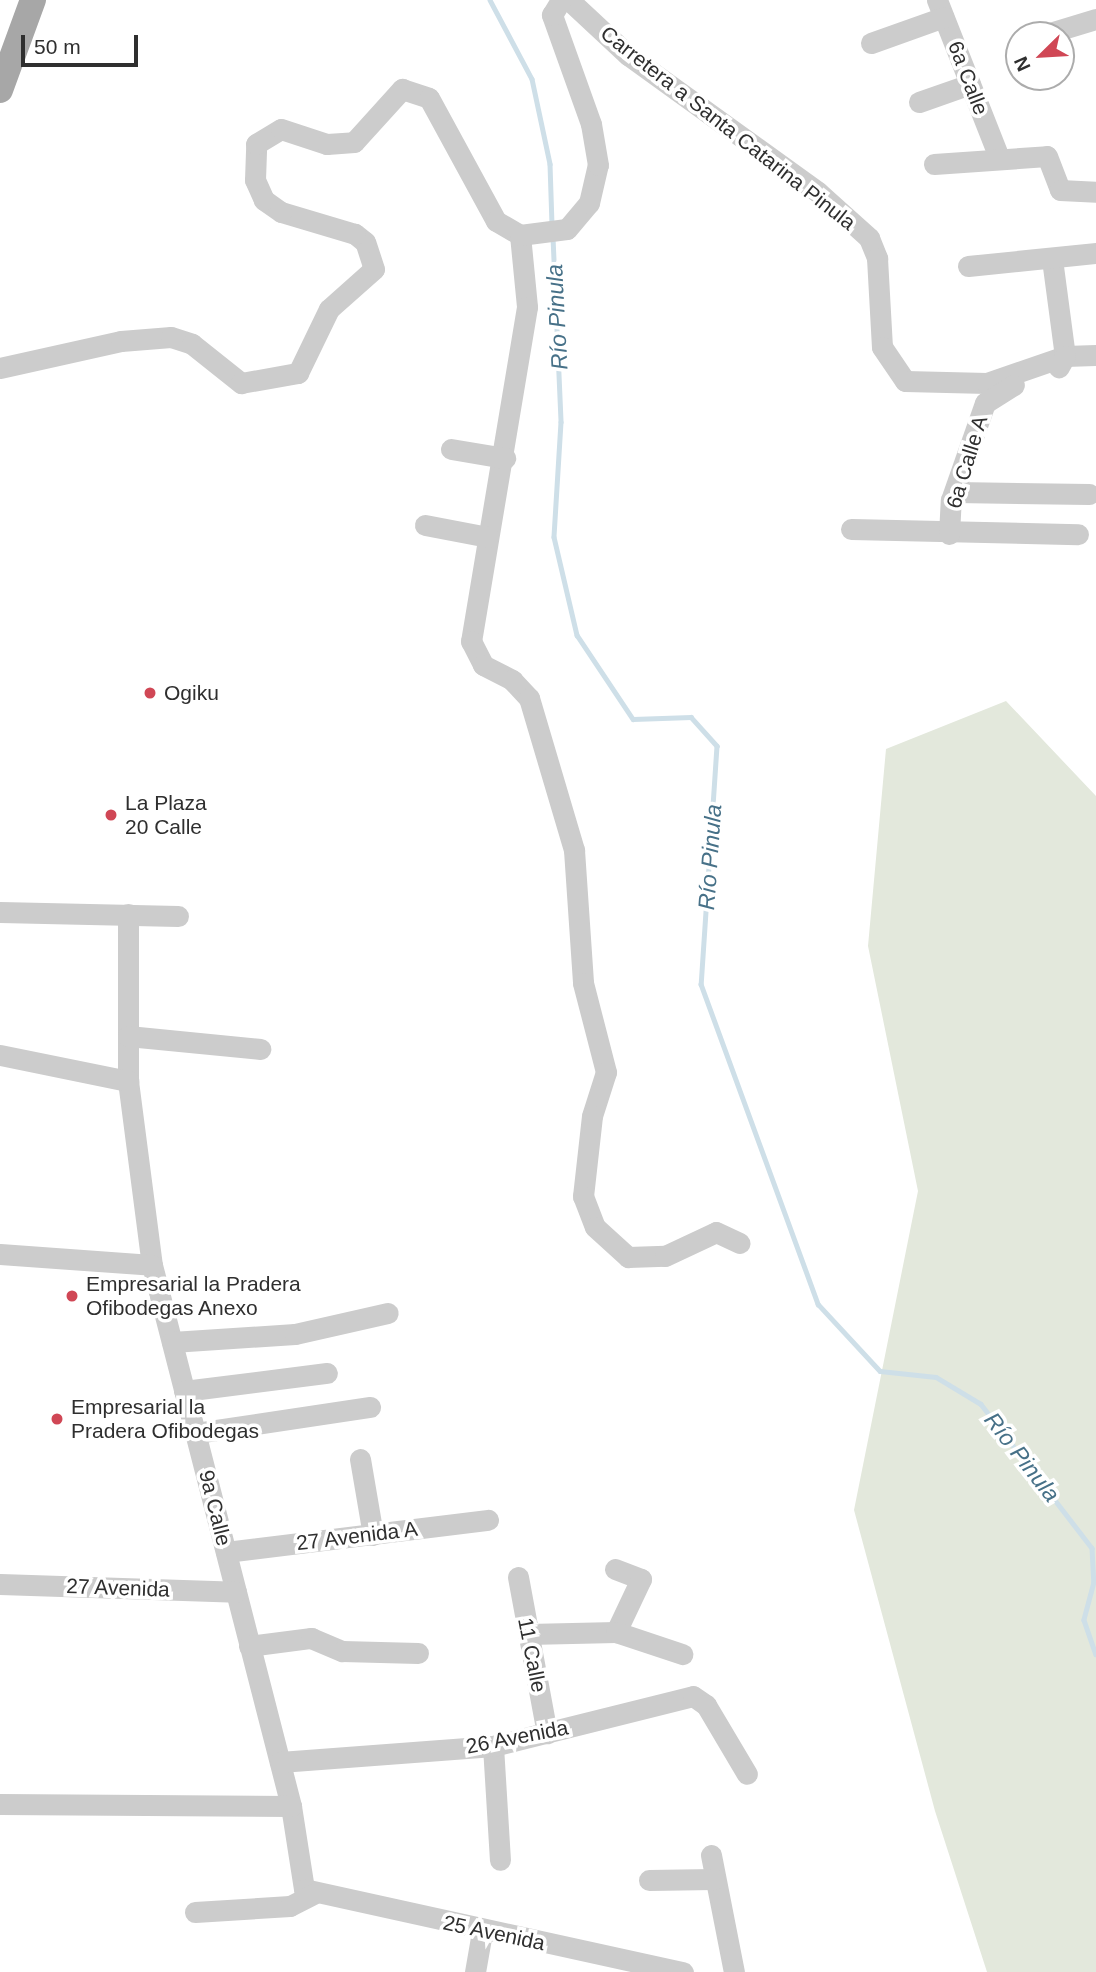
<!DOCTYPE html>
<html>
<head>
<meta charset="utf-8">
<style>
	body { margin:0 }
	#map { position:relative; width:1096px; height:1972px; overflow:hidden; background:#fff; font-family:Helvetica,sans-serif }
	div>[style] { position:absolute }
	.green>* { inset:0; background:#e3e8dc }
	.stream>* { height:4.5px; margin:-2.25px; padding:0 2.25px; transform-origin:2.25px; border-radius:2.25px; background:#cedfe8 }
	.minor>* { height:21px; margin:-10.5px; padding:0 10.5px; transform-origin:10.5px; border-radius:10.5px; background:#ccc }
	.major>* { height:26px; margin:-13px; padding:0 13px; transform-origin:13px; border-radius:13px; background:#a7a7a7 }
	.dots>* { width:19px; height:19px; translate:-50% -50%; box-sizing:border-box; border:4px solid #fff; border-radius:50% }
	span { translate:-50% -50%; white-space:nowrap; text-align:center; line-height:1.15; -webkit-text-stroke:7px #fff; paint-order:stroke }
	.street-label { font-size:21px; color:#2f2f2f }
	.poi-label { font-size:21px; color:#2f2f2f }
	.left { translate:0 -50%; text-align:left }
	.water-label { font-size:23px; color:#477188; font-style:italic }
	.north { position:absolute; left:1005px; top:21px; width:70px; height:70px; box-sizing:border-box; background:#fff; border:2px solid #acacac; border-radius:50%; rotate:246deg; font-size:19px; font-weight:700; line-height:28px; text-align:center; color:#2f2f2f }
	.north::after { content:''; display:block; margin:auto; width:24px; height:32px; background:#d04755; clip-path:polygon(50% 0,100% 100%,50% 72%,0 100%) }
	.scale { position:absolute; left:21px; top:35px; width:117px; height:32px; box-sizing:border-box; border:4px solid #2f2f2f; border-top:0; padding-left:9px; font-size:21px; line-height:24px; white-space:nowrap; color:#2f2f2f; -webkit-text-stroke:5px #fff; paint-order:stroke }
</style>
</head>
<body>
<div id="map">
	<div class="green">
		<i style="clip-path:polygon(1006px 701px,1096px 796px,1096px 1972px,987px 1972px,935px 1811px,854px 1510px,918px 1191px,868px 946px,886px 749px)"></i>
	</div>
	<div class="stream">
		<i style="left:490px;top:0;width:89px;rotate:62deg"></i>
		<i style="left:532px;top:79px;width:87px;rotate:78deg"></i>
		<i style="left:550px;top:164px;width:61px;rotate:88.1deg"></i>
		<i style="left:553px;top:237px;width:185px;rotate:87.5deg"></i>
		<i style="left:561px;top:422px;width:115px;rotate:93.5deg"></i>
		<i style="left:554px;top:537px;width:101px;rotate:76.8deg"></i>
		<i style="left:577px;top:635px;width:101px;rotate:56.3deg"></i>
		<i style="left:633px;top:719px;width:58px;rotate:-2deg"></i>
		<i style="left:691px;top:717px;width:39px;rotate:48deg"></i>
		<i style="left:717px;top:746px;width:239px;rotate:93.8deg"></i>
		<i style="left:701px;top:984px;width:341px;rotate:69.9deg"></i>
		<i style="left:818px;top:1304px;width:91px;rotate:47.2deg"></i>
		<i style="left:880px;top:1371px;width:56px;rotate:6.1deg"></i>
		<i style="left:936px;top:1377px;width:52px;rotate:31deg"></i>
		<i style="left:981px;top:1404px;width:182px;rotate:52.4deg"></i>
		<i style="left:1092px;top:1548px;width:34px;rotate:87deg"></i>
		<i style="left:1094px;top:1582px;width:39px;rotate:105deg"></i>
		<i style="left:1084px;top:1620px;width:36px;rotate:71deg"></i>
	</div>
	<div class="minor">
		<i style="left:569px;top:0;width:81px;rotate:43deg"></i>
		<i style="left:628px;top:55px;width:234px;rotate:35.8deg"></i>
		<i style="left:818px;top:192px;width:69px;rotate:42deg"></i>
		<i style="left:869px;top:238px;width:22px;rotate:68deg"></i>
		<i style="left:877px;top:258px;width:89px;rotate:86.8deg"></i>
		<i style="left:882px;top:347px;width:41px;rotate:55.9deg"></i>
		<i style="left:905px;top:381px;width:82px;rotate:1.4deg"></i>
		<i style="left:987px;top:383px;width:83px;rotate:-19.1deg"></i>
		<i style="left:1065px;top:356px;width:31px;rotate:-2deg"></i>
		<i style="left:937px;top:0;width:169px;rotate:68.5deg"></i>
		<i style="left:1043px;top:35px;width:55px;rotate:-16.8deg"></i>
		<i style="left:871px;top:43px;width:77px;rotate:-19.6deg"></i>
		<i style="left:919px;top:102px;width:54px;rotate:-19.4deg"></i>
		<i style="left:934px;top:164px;width:113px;rotate:-4deg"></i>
		<i style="left:1047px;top:156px;width:36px;rotate:69deg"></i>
		<i style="left:1060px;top:190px;width:36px;rotate:3deg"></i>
		<i style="left:520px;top:235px;width:72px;rotate:84.4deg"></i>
		<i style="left:527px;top:307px;width:339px;rotate:99.5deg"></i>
		<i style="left:471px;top:641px;width:27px;rotate:63deg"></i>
		<i style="left:483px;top:665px;width:33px;rotate:27deg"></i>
		<i style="left:512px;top:680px;width:25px;rotate:47deg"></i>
		<i style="left:529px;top:698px;width:159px;rotate:73.5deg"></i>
		<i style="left:574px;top:850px;width:133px;rotate:86.1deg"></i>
		<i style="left:583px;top:983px;width:92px;rotate:75.5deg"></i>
		<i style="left:606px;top:1072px;width:46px;rotate:107.7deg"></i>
		<i style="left:592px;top:1116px;width:81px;rotate:96.4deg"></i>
		<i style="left:583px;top:1196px;width:33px;rotate:69deg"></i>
		<i style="left:595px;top:1227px;width:45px;rotate:42.3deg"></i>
		<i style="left:628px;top:1257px;width:37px;rotate:-2deg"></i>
		<i style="left:665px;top:1256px;width:56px;rotate:-25.2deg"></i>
		<i style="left:716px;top:1232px;width:26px;rotate:25deg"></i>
		<i style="left:1052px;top:259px;width:98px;rotate:82.4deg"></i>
		<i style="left:1065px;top:356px;width:13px;rotate:119deg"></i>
		<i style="left:968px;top:266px;width:129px;rotate:-5.8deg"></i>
		<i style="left:0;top:368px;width:124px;rotate:-12.6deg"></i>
		<i style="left:121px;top:341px;width:50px;rotate:-4.6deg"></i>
		<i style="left:171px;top:337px;width:22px;rotate:18deg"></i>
		<i style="left:192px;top:344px;width:63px;rotate:38.5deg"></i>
		<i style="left:241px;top:383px;width:58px;rotate:-10deg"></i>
		<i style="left:298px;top:373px;width:71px;rotate:-64.2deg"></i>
		<i style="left:329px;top:309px;width:60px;rotate:-41.6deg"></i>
		<i style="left:374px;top:269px;width:28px;rotate:-108deg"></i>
		<i style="left:365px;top:242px;width:13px;rotate:-141deg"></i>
		<i style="left:355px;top:234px;width:77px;rotate:-163.4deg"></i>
		<i style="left:281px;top:212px;width:21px;rotate:-145deg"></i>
		<i style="left:264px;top:200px;width:22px;rotate:-114deg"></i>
		<i style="left:255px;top:180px;width:36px;rotate:-88deg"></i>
		<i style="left:256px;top:144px;width:29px;rotate:-31deg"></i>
		<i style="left:281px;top:129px;width:48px;rotate:18.1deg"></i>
		<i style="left:327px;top:144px;width:27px;rotate:-4deg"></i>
		<i style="left:354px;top:142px;width:72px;rotate:-47.8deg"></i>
		<i style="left:402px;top:89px;width:28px;rotate:18deg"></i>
		<i style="left:429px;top:98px;width:140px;rotate:61.4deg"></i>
		<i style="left:496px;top:221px;width:28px;rotate:30deg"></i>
		<i style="left:520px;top:235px;width:47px;rotate:-7.3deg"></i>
		<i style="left:567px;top:229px;width:34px;rotate:-50deg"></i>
		<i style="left:589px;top:203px;width:39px;rotate:-77deg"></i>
		<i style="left:598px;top:165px;width:42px;rotate:-99.7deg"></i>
		<i style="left:591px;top:124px;width:116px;rotate:-109.7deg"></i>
		<i style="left:552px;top:15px;width:17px;rotate:-59deg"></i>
		<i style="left:451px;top:449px;width:55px;rotate:9.5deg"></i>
		<i style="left:955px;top:492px;width:134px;rotate:0.9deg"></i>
		<i style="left:425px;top:525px;width:64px;rotate:10.8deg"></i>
		<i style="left:851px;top:529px;width:227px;rotate:1.3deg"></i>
		<i style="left:949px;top:534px;width:34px;rotate:-87deg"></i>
		<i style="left:951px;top:500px;width:103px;rotate:-70.7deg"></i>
		<i style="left:985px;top:403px;width:34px;rotate:-32deg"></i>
		<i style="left:0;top:912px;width:178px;rotate:1.3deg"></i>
		<i style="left:128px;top:914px;width:167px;rotate:90deg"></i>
		<i style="left:128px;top:1081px;width:186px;rotate:82.6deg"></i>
		<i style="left:152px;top:1265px;width:559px;rotate:75.59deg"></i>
		<i style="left:291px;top:1806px;width:84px;rotate:81.1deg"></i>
		<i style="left:304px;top:1889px;width:388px;rotate:12.4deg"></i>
		<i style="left:128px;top:1036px;width:133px;rotate:5.6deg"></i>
		<i style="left:0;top:1055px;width:131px;rotate:11.5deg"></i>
		<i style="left:0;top:1254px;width:152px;rotate:4.1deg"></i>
		<i style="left:172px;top:1342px;width:123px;rotate:-3.7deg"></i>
		<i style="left:295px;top:1334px;width:95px;rotate:-12.7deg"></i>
		<i style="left:184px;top:1391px;width:144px;rotate:-7.2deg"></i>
		<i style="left:196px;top:1433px;width:176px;rotate:-8.5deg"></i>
		<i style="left:360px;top:1459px;width:77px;rotate:80.3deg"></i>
		<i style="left:226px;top:1552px;width:264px;rotate:-7deg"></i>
		<i style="left:615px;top:1569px;width:28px;rotate:21deg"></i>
		<i style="left:641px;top:1579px;width:59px;rotate:115.3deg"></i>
		<i style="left:518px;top:1577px;width:159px;rotate:79.5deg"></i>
		<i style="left:0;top:1584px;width:236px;rotate:1.9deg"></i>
		<i style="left:528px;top:1634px;width:88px;rotate:-1.3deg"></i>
		<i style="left:616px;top:1632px;width:70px;rotate:18.4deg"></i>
		<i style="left:249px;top:1646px;width:63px;rotate:-7.4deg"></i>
		<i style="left:311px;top:1638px;width:34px;rotate:23deg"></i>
		<i style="left:342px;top:1651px;width:76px;rotate:1.5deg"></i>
		<i style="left:493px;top:1746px;width:114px;rotate:86.5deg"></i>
		<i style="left:280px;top:1762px;width:214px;rotate:-4.3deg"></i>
		<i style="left:493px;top:1746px;width:206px;rotate:-14deg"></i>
		<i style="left:693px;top:1696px;width:16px;rotate:35deg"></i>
		<i style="left:706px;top:1705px;width:80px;rotate:59.3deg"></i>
		<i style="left:0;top:1804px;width:291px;rotate:0.4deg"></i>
		<i style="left:711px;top:1855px;width:119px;rotate:78.9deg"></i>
		<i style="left:649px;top:1880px;width:65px;rotate:-0.9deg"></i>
		<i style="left:195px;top:1912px;width:95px;rotate:-3.6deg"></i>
		<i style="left:290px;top:1906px;width:27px;rotate:-27deg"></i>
		<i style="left:475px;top:1972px;width:41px;rotate:-80.1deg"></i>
	</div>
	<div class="major">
		<i style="left:0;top:90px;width:96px;rotate:-69.9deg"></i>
	</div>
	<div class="dots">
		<i style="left:150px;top:693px;background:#d04755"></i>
		<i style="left:111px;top:815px;background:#d04755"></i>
		<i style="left:72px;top:1296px;background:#d04755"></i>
		<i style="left:57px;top:1419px;background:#d04755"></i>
	</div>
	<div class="street-label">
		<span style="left:968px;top:78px;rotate:69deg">6a Calle</span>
		<span style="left:728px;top:128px;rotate:38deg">Carretera a Santa Catarina Pinula</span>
		<span style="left:967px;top:462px;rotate:-73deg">6a Calle A</span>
		<span style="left:215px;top:1508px;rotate:76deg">9a Calle</span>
		<span style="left:357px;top:1536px;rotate:-7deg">27 Avenida A</span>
		<span style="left:118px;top:1588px;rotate:2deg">27 Avenida</span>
		<span style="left:532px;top:1655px;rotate:79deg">11 Calle</span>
		<span style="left:517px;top:1737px;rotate:-11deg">26 Avenida</span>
		<span style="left:494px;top:1933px;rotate:12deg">25 Avenida</span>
	</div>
	<div class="poi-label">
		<span class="left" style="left:164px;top:693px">Ogiku</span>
		<span class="left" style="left:125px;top:815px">La Plaza<br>20 Calle</span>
		<span class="left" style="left:86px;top:1296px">Empresarial la Pradera<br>Ofibodegas Anexo</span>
		<span class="left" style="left:71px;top:1419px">Empresarial la<br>Pradera Ofibodegas</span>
	</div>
	<div class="water-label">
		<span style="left:557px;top:317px;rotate:-93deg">Río Pinula</span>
		<span style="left:710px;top:857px;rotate:-86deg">Río Pinula</span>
		<span style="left:1022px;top:1457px;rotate:52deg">Río Pinula</span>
	</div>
	<div class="north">N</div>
	<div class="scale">50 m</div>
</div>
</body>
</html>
